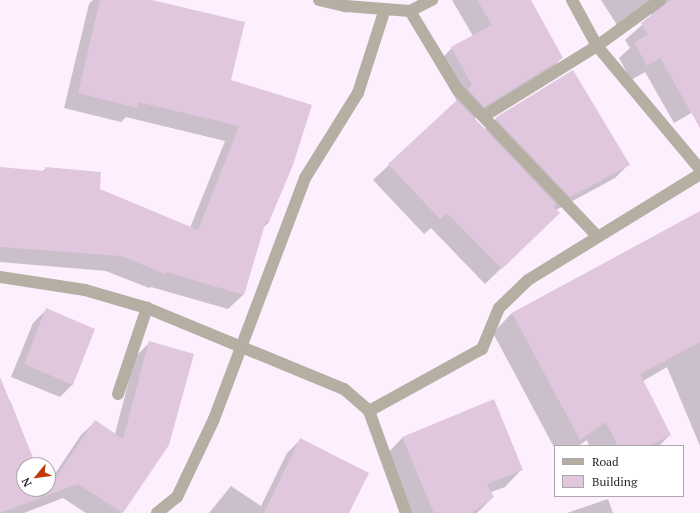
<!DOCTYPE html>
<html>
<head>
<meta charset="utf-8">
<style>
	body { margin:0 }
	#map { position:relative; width:700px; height:513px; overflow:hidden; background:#fdeffe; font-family:"PT Serif",serif }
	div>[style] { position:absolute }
	.shadow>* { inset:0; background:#0003 }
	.building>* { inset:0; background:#e1c7de }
	.minor>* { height:12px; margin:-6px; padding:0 6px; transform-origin:6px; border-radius:6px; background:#b5aea2 }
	span { translate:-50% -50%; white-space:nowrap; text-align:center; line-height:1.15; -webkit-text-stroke:3.5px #fff; paint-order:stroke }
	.legend { position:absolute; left:554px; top:445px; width:130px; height:52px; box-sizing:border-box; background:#fff; border:1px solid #aba7ab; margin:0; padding:5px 7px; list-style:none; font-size:12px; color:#2c242d }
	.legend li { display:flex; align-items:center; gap:8px; height:20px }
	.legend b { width:20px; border:1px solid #aba7ab }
	.north { position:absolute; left:16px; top:457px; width:40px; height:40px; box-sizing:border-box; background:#fff; border:1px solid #aba7ab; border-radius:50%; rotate:241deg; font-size:11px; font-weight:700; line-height:16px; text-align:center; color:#2c242d }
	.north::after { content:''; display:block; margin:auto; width:14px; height:18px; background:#c13905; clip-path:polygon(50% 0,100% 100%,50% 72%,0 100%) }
</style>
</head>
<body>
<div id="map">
	<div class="shadow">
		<i style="clip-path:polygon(93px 0,148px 0,230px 81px,269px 222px,263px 228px,243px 295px,228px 309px,151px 287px,149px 288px,106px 271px,0 262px,0 168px,42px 172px,46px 168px,190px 228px,225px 141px,126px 117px,121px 122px,64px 108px,89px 4px)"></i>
		<i style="clip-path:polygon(452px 0,529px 0,562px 58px,546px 74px,474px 119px,484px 130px,496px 119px,573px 72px,628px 165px,615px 178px,556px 210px,543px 228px,485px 284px,431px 228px,424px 234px,373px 180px,457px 101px,436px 64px,452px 48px,473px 36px)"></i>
		<i style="clip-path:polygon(601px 0,700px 0,700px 108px,674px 123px,645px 72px,631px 80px,619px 58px,630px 48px,625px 40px,651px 17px,652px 11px,617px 25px)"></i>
		<i style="clip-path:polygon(700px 212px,700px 446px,667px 367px,643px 381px,670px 435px,659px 446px,589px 446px,587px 440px,578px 446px,555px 446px,555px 449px,493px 333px,512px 313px)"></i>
		<i style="clip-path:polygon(46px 310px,73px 384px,60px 397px,11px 377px,33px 323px)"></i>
		<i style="clip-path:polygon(149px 343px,168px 445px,121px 513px,86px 513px,63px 498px,24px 513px,0 513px,0 409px,10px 400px,35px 465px,24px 465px,24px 489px,48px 489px,48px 484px,81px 435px,96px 421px,115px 434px,135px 357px)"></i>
		<i style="clip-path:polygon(403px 437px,522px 469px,505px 487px,491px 492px,493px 497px,477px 513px,410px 513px,386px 455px)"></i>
		<i style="clip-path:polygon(300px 440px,348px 513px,209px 513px,231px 486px,261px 506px,287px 453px)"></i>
		<i style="clip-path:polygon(608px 499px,613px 513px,567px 513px)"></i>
	</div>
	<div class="building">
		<i style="clip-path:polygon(100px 0,152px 0,245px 22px,231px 80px,312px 105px,293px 165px,269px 222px,266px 221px,244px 295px,166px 272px,165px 274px,121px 256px,0 247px,0 167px,45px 171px,45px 167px,101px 172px,100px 189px,198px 230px,239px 126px,138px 102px,137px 108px,78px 93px)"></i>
		<i style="clip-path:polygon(477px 0,531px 0,563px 58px,484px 107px,468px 89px,472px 85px,451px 47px,492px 25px)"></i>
		<i style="clip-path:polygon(671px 0,700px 0,700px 128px,660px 58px,647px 66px,634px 42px,648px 35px,641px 23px)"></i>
		<i style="clip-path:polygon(573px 70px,630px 165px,570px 197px,495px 118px)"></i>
		<i style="clip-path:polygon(457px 100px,556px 204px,553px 206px,560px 213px,502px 269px,447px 213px,440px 219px,388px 164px)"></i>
		<i style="clip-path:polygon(700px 211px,700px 342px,640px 374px,671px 435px,649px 446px,618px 446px,606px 422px,580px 440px,512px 313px)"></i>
		<i style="clip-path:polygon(46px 308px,95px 329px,73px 385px,24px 364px)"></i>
		<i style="clip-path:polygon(149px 341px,194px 354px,169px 445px,123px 513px,78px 484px,0 513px,0 377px,36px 465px,24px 465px,24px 489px,46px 489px,47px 491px,95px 420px,123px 439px)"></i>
		<i style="clip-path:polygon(494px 399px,523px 470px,487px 484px,494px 497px,471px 513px,434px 513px,402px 437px)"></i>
		<i style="clip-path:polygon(300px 438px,369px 473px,349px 513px,264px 513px)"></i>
	</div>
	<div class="minor">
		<i style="left:319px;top:0;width:28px;rotate:13deg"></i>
		<i style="left:346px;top:6px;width:64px;rotate:4.5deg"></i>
		<i style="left:410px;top:11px;width:25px;rotate:-27deg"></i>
		<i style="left:572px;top:0;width:52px;rotate:61.5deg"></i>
		<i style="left:597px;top:46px;width:160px;rotate:50.1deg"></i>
		<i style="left:410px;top:11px;width:91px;rotate:58.9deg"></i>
		<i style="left:457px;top:89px;width:204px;rotate:46.4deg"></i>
		<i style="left:484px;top:116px;width:133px;rotate:-31.8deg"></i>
		<i style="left:597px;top:46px;width:78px;rotate:-36.1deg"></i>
		<i style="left:0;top:277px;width:86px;rotate:8.7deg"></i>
		<i style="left:85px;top:290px;width:65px;rotate:16.2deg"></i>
		<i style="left:147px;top:308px;width:213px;rotate:22.4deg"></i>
		<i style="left:344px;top:389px;width:33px;rotate:41deg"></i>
		<i style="left:369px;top:411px;width:109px;rotate:70.1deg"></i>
		<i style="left:118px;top:394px;width:91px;rotate:-71.4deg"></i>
		<i style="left:369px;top:411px;width:129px;rotate:-28.8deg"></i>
		<i style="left:482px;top:349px;width:44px;rotate:-67.5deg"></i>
		<i style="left:499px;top:308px;width:40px;rotate:-44deg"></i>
		<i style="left:528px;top:280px;width:202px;rotate:-31.6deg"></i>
		<i style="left:157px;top:513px;width:26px;rotate:-39deg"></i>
		<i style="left:177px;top:497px;width:86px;rotate:-64.6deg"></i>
		<i style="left:214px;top:419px;width:258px;rotate:-69.3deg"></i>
		<i style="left:305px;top:178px;width:100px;rotate:-58.1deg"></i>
		<i style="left:358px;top:93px;width:88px;rotate:-72.2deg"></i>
	</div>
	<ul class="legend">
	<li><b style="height:5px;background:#b5aea2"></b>Road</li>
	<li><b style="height:11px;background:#e1c7de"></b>Building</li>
	</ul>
	<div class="north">N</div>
</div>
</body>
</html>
